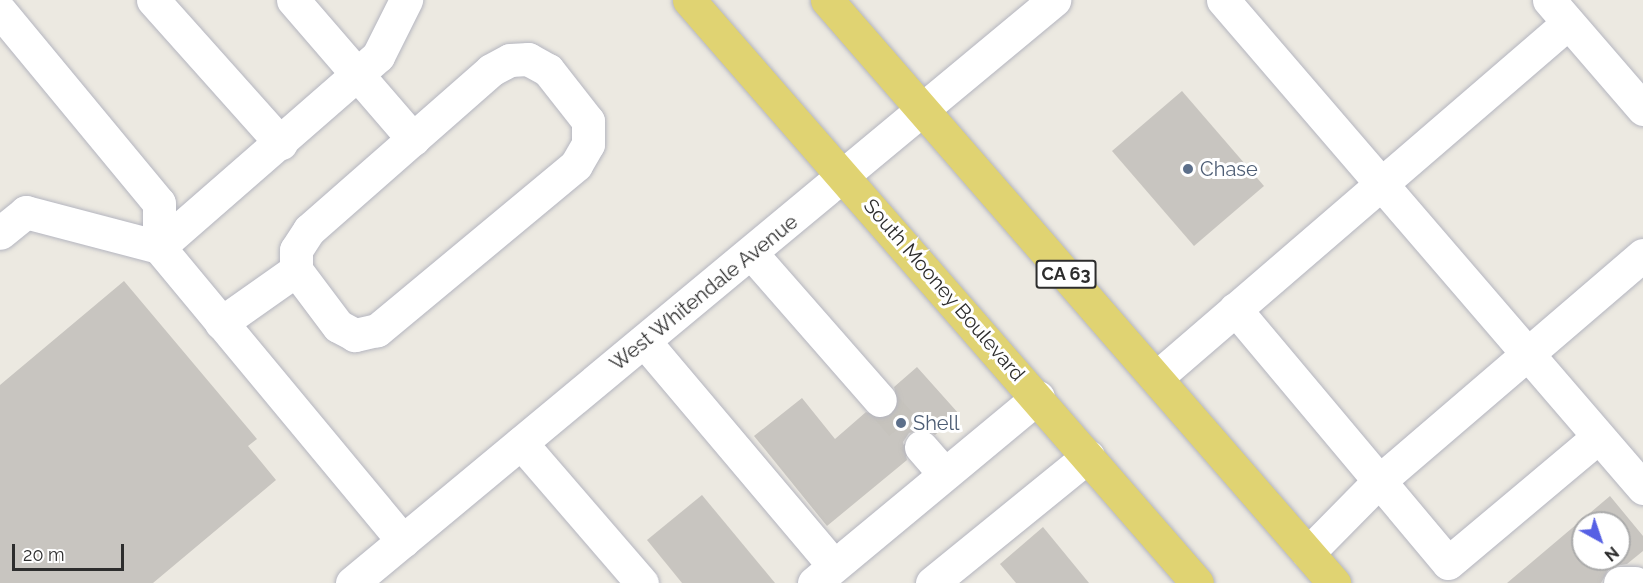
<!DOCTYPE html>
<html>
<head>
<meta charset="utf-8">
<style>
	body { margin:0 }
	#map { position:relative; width:1643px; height:583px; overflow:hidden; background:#ece9e1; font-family:Raleway,sans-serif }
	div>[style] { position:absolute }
	.building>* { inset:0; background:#c8c5c0 }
	.minor-tunnel>* { height:33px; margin-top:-16.5px; transform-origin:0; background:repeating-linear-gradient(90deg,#c6c3bd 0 33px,transparent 0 49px) }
	.roads { filter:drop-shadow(0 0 2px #b4b5bf) drop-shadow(0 0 2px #b4b5bf) }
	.minor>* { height:33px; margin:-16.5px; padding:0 16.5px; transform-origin:16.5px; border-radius:16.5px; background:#fff }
	.major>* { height:33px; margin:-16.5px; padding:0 16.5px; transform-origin:16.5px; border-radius:16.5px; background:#e0d372 }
	.dots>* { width:16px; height:16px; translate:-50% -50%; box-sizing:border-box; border:3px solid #fff; border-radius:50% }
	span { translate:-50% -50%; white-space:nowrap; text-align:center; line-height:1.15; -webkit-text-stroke:6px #fff; paint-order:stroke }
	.shield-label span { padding:2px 4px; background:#fff; border:2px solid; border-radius:4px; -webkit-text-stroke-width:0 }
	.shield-label { font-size:18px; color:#2d2d2d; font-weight:700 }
	.service-label { font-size:20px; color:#4e5e75 }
	.left { translate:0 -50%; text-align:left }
	.street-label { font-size:20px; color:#2d2d2d }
	.north { position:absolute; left:1571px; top:511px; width:60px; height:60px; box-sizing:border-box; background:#fff; border:2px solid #ababab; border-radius:50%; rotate:140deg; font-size:16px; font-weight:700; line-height:24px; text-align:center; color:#2d2d2d }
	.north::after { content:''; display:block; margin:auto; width:21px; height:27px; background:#5660e4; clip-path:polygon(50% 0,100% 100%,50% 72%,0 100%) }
	.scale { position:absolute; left:12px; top:544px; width:112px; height:27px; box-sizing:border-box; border:3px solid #2d2d2d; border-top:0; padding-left:8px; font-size:18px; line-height:21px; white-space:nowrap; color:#2d2d2d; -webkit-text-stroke:4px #fff; paint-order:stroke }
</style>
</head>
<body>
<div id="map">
	<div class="building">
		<i style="clip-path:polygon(1182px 91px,1264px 186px,1194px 246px,1112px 151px)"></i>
		<i style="clip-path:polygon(124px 281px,257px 439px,248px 446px,276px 480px,153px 583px,0 583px,0 385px)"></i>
		<i style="clip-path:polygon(917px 367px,959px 414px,935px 435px,926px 429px,909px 433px,903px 442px,907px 460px,827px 526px,754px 436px,802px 398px,835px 439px,866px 412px,884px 418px,898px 405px,894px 387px)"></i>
		<i style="clip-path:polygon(702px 495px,775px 583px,682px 583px,647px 540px)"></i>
		<i style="clip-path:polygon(evenodd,1610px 496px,1643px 536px,1643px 551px,1627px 564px,1610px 567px,1601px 583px,1507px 583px,1610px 496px,1583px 523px,1619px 523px,1619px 559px,1583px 559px,1583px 523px)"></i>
		<i style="clip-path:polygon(1043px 527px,1089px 583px,1016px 583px,1000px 564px)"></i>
	</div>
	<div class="minor-tunnel">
		<i style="left:880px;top:400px;width:62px;rotate:48.9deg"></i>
	</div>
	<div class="roads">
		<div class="minor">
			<i style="left:153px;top:0;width:192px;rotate:48.2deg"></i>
			<i style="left:293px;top:0;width:184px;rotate:49.2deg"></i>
			<i style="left:1223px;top:0;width:644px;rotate:49.28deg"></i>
			<i style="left:1549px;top:0;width:144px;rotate:49.2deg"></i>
			<i style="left:0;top:11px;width:249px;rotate:50.4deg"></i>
			<i style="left:159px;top:203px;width:44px;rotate:90deg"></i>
			<i style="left:159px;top:247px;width:138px;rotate:-165.3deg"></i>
			<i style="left:26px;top:212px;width:33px;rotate:141deg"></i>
			<i style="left:528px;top:59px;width:23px;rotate:29deg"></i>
			<i style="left:548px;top:70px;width:65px;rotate:51.9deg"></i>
			<i style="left:588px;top:121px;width:23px;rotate:90deg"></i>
			<i style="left:588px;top:144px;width:24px;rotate:120deg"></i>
			<i style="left:576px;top:165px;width:259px;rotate:140.3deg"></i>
			<i style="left:377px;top:330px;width:23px;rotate:167deg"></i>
			<i style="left:355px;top:335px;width:19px;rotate:-152deg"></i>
			<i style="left:338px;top:326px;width:70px;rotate:-126.9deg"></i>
			<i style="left:296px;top:270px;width:20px;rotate:-90deg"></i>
			<i style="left:296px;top:250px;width:24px;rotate:-57deg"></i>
			<i style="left:309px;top:230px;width:242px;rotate:-41.3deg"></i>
			<i style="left:491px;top:70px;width:21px;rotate:-28deg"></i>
			<i style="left:510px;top:60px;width:18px;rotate:-3deg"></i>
			<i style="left:752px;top:254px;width:194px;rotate:48.8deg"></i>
			<i style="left:1235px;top:309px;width:331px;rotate:50deg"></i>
			<i style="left:1448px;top:563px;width:196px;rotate:-40deg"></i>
			<i style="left:221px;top:323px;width:92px;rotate:-35.2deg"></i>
			<i style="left:644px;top:341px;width:294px;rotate:49.8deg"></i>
			<i style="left:1157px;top:377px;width:542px;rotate:-40.74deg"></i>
			<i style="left:521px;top:443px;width:185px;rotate:49.2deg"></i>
			<i style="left:921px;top:447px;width:35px;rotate:49deg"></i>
			<i style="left:403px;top:541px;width:382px;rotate:-129.7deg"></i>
			<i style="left:159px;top:247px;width:291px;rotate:-41.1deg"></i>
			<i style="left:378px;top:56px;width:63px;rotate:-63.4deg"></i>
			<i style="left:1308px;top:553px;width:100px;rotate:-45.4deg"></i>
			<i style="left:1378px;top:482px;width:349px;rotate:-40.6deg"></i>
			<i style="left:352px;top:583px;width:913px;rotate:-39.71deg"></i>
			<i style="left:814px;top:583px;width:291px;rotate:-39.7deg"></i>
			<i style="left:932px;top:583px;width:201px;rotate:-39.1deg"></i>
			<i style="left:1620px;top:583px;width:15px"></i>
		</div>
		<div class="major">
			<i style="left:689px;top:0;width:773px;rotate:48.93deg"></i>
			<i style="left:827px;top:0;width:773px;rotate:48.99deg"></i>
		</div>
	</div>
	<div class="dots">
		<i style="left:1188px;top:169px;background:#5c6f8a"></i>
		<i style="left:901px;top:423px;background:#5c6f8a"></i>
	</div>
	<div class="shield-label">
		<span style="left:1066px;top:274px">CA 63</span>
	</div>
	<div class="service-label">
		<span class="left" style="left:1200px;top:169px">Chase</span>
		<span class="left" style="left:913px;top:423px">Shell</span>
	</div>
	<div class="street-label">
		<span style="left:944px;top:290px;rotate:49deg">South Mooney Boulevard</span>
		<span style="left:704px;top:293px;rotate:-39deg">West Whitendale Avenue</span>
	</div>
	<div class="north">N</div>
	<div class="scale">20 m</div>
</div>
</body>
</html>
